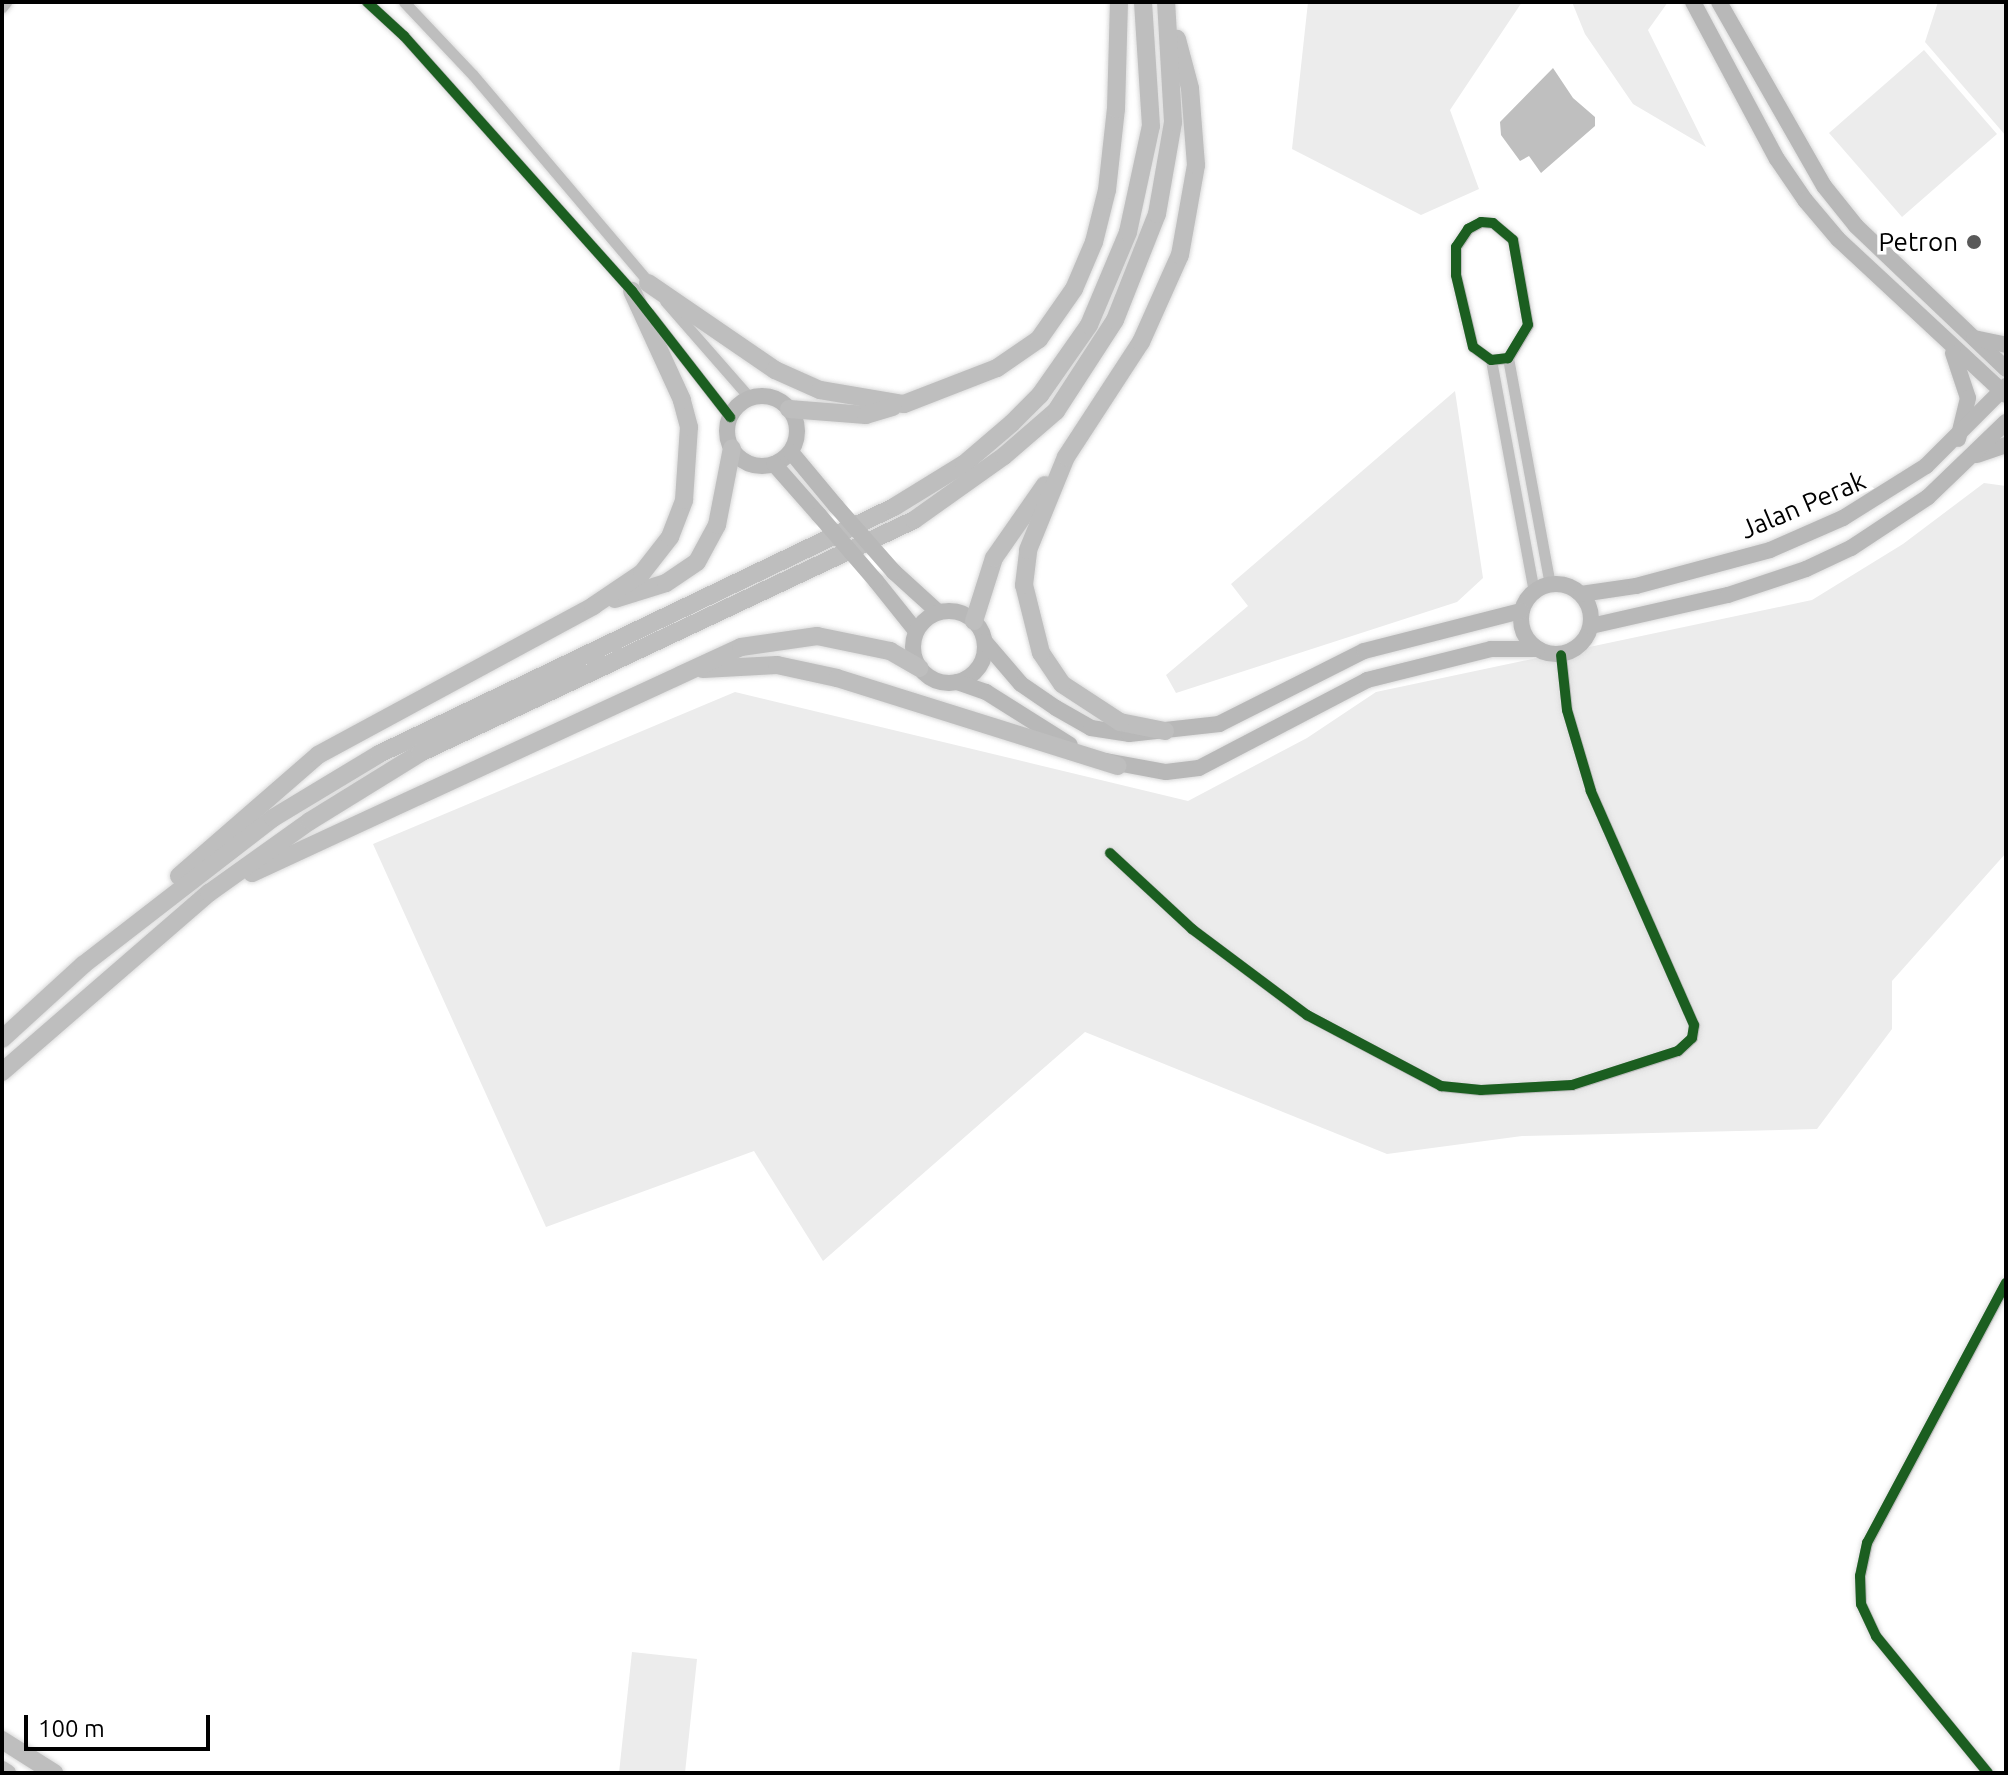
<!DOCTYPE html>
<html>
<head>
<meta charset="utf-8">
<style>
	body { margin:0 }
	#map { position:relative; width:2008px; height:1775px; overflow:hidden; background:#fff; font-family:Ubuntu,sans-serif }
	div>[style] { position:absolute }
	.green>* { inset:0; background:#ececec }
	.water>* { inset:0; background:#bfbfbf }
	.roads { filter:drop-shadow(0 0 2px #dbdbdb) drop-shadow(0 0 2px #dbdbdb) }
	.minor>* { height:11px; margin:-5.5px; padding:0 5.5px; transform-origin:5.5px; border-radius:5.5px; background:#bebebe }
	.secondary>* { height:16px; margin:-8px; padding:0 8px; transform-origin:8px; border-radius:8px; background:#b8b8b8 }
	.secondary>.ring { margin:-8px; padding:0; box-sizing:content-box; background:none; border:16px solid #b8b8b8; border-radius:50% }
	.primary>* { height:18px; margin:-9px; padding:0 9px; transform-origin:9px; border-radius:9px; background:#bebebe }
	.trunk>* { height:18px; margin:-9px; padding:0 9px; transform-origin:9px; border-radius:9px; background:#bebebe }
	.secondary-bridge>* { height:16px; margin:-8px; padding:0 8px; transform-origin:8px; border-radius:8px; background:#b8b8b8 }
	.cycleway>* { height:10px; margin:-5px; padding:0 5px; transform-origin:5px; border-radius:5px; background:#1b5e20 }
	.dots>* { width:22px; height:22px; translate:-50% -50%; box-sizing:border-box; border:4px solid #fff; border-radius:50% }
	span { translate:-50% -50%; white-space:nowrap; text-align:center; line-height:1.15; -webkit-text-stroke:7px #fff; paint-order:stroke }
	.poi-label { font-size:26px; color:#000 }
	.right { translate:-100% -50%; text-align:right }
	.street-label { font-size:26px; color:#000 }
	.frame { position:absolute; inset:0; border:4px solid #000; pointer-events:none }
	.scale { position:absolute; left:24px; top:1715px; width:186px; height:36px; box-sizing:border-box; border:4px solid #000; border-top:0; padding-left:10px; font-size:24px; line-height:28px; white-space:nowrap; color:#000; -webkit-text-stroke:6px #fff; paint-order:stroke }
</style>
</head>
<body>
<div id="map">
	<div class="green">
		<i style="clip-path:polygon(1308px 2px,1522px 2px,1450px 110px,1479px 189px,1421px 215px,1292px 149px)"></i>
		<i style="clip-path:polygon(1572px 2px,1668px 2px,1648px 30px,1706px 147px,1633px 104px,1585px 34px)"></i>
		<i style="clip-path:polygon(1938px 2px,2006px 2px,2006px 136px,1925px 42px)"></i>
		<i style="clip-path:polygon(1924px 50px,1997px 134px,1902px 217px,1829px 133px)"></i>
		<i style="clip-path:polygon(1455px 391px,1483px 578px,1457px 602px,1176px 693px,1166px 675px,1248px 606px,1231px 584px)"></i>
		<i style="clip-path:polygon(1984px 483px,2006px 486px,2006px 853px,1892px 981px,1892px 1029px,1817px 1129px,1522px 1136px,1387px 1154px,1085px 1032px,823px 1261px,754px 1151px,546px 1227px,373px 844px,735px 692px,1188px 801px,1307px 738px,1376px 692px,1812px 600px,1903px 544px)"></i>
		<i style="clip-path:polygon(632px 1652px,697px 1659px,685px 1773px,619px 1773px)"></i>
	</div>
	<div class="water">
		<i style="clip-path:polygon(1553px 68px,1573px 98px,1595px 117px,1595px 126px,1541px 173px,1529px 156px,1520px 161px,1501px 135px,1500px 122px)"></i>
	</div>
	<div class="roads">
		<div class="minor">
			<i style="left:367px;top:2px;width:50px;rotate:42.6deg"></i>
			<i style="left:404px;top:36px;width:345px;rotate:48.2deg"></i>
			<i style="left:404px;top:2px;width:100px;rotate:46.6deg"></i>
			<i style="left:473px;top:75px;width:275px;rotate:49.7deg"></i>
			<i style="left:2px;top:7px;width:6px;rotate:-51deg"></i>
			<i style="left:1481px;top:222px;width:12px;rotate:5deg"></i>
			<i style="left:1493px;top:223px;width:26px;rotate:40deg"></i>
			<i style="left:1513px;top:240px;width:86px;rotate:80deg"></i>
			<i style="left:1528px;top:325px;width:39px;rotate:121deg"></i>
			<i style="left:1508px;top:358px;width:17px;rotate:173deg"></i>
			<i style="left:1491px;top:360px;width:22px;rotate:-144deg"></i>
			<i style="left:1473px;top:347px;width:74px;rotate:-103.3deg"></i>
			<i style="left:1456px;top:275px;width:28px;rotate:-90deg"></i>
			<i style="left:1456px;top:247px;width:22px;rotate:-56deg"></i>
			<i style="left:1468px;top:229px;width:15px;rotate:-28deg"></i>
			<i style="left:665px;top:301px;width:129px;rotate:48.8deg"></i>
			<i style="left:649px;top:313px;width:132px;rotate:52.1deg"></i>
			<i style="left:1508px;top:358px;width:230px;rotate:79.5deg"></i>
			<i style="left:1491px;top:360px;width:235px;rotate:79.5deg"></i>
			<i style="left:1110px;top:853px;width:112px;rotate:42.8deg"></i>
			<i style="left:1192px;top:929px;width:144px;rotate:36.8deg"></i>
			<i style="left:1307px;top:1015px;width:152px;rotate:27.9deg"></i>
			<i style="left:1441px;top:1086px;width:40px;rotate:5.7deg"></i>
			<i style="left:1481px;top:1090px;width:91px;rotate:-3.1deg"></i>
			<i style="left:1572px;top:1085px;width:111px;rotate:-17.8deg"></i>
			<i style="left:1678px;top:1051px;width:19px;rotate:-43deg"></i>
			<i style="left:1692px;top:1038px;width:13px;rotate:-81deg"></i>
			<i style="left:1694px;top:1025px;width:256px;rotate:-113.8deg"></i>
			<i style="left:1591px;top:791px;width:84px;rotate:-106.5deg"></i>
			<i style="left:1567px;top:710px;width:55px;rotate:-96.2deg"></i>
			<i style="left:1988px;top:1773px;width:177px;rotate:-129.3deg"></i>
			<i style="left:1876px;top:1636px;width:35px;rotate:-115deg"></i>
			<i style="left:1861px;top:1604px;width:28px;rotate:-92deg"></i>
			<i style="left:1860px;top:1576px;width:34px;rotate:-78deg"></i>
			<i style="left:1867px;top:1543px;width:295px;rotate:-61.9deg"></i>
		</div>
		<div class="secondary">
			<i style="left:1693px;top:2px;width:178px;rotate:61.9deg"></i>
			<i style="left:1777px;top:159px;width:50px;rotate:55.7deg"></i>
			<i style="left:1805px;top:200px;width:51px;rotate:49.8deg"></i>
			<i style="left:1838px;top:239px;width:229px;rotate:42.9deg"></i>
			<i style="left:1719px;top:2px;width:212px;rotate:60.3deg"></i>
			<i style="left:1824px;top:186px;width:51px;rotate:51.3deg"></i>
			<i style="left:1856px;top:226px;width:207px;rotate:43.6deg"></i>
			<i style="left:1974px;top:338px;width:33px;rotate:12deg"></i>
			<i style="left:1953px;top:353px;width:47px;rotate:71.6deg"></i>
			<i style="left:1968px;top:398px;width:42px;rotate:103.7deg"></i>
			<i class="ring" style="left:727px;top:396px;width:54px;height:54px"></i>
			<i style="left:791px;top:452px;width:70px;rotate:50.2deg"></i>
			<i style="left:1977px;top:455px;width:31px;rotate:-19deg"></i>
			<i style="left:774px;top:464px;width:68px;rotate:48.6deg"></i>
			<i style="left:894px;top:572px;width:59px;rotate:42.3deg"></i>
			<i style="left:876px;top:581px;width:64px;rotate:51.3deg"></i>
			<i class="ring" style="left:1521px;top:584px;width:54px;height:54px"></i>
			<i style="left:1581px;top:594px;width:56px;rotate:-8.3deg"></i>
			<i style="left:1636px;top:586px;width:139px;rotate:-15deg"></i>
			<i style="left:1770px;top:550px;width:80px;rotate:-23.7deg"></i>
			<i style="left:1843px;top:518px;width:98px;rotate:-32.1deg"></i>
			<i style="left:1926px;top:466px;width:113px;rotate:-45deg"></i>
			<i class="ring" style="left:913px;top:611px;width:56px;height:56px"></i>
			<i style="left:1591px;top:626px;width:140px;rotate:-12.8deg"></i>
			<i style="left:1728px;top:595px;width:82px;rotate:-18.4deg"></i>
			<i style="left:1806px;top:569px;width:50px;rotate:-25deg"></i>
			<i style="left:1851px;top:548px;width:92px;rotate:-33.5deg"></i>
			<i style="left:1928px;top:497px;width:108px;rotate:-43.9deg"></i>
			<i style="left:985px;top:642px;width:55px;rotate:49.4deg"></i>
			<i style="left:1021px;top:684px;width:42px;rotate:34.4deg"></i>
			<i style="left:1056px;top:708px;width:40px;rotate:29.7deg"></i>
			<i style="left:1091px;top:728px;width:38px;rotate:9deg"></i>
			<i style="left:1129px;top:734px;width:91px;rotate:-6.3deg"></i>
			<i style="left:1219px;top:724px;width:162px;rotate:-26.7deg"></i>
			<i style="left:1364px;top:651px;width:162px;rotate:-14.3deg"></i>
			<i style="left:957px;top:682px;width:31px;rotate:19deg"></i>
			<i style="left:986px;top:692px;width:99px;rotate:32.2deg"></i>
			<i style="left:1106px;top:761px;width:61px;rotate:10.4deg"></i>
			<i style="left:1166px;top:772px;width:33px;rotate:-7deg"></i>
			<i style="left:1199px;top:768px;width:190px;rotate:-27.6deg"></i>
			<i style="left:1367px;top:680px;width:128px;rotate:-14deg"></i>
			<i style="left:1491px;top:649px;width:46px"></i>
		</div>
		<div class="primary">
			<i style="left:2px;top:1740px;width:62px;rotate:32.4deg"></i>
			<i style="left:2px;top:1770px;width:6px;rotate:31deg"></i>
		</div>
		<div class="trunk">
			<i style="left:648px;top:283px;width:154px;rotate:34.4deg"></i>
			<i style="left:775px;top:370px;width:49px;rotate:24deg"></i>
			<i style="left:820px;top:390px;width:85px;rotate:9.5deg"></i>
			<i style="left:904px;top:404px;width:100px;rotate:-21.2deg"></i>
			<i style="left:997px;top:368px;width:51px;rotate:-34.6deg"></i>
			<i style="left:1039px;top:339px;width:61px;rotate:-55deg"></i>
			<i style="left:1074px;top:289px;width:51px;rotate:-66.9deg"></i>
			<i style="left:1094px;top:242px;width:54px;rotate:-76deg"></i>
			<i style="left:1107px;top:190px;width:81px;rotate:-83.7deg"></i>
			<i style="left:1116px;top:109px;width:107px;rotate:-88.4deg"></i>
			<i style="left:789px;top:409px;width:77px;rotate:4.5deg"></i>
			<i style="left:866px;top:415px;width:28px;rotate:-17deg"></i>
			<i style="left:615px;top:599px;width:53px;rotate:-17.4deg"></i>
			<i style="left:666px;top:583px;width:37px;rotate:-34deg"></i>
			<i style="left:697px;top:562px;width:42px;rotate:-61.6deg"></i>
			<i style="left:717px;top:525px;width:78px;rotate:-79deg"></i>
			<i style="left:974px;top:621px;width:66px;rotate:-72.4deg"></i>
			<i style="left:994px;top:558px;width:89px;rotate:-55.1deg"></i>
			<i style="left:703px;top:669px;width:74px;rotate:-3.1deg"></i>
			<i style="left:777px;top:665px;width:61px;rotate:12.2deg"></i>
			<i style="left:837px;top:678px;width:294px;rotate:17.4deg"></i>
			<i style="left:1165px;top:731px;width:46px;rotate:-168.7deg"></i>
			<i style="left:1120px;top:722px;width:69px;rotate:-146.8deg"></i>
			<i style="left:1062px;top:684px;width:37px;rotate:-124deg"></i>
			<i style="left:1041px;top:653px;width:70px;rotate:-104deg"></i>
			<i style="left:1024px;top:585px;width:35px;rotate:-83deg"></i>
			<i style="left:1028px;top:550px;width:100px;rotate:-67.8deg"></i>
			<i style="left:1066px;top:457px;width:137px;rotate:-56.9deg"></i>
			<i style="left:1141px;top:342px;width:95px;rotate:-65.9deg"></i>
			<i style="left:1180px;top:255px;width:91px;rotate:-79.9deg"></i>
			<i style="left:1196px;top:165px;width:77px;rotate:-94.5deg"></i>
			<i style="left:1190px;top:88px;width:51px;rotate:-104.9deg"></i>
			<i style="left:252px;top:873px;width:539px;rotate:-24.8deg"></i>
			<i style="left:741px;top:647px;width:77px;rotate:-8.2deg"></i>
			<i style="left:817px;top:636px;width:75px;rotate:11.6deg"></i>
			<i style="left:890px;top:651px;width:34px;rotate:30deg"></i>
			<i style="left:179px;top:876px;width:184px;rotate:-41deg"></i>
			<i style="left:318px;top:755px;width:313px;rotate:-28.4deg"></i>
			<i style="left:593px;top:606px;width:59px;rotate:-34deg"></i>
			<i style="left:642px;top:573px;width:46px;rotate:-52.1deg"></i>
			<i style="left:670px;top:537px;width:40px;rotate:-69deg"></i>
			<i style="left:684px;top:500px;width:73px;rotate:-86.1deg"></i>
			<i style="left:689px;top:427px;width:28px;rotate:-105deg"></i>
			<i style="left:682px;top:400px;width:120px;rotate:-114.6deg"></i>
			<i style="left:2px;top:1039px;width:110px;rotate:-42.4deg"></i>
			<i style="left:83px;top:965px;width:240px;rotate:-37.7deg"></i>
			<i style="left:273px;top:818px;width:124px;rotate:-31.1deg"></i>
			<i style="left:379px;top:754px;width:571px;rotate:-25.62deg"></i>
			<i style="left:894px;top:507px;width:82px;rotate:-31.6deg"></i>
			<i style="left:964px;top:464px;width:63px;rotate:-40.5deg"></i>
			<i style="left:1012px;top:423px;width:40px;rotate:-45deg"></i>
			<i style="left:1040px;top:395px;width:85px;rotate:-55deg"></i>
			<i style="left:1089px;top:325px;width:101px;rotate:-67.2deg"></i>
			<i style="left:1128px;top:232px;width:108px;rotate:-77.8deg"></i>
			<i style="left:1151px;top:126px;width:124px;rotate:-93.7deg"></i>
			<i style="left:2px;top:1072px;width:274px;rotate:-40.9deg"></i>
			<i style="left:209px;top:893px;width:124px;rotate:-35.5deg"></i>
			<i style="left:310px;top:821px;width:129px;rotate:-31.7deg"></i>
			<i style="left:420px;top:753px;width:546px;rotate:-25.25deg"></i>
			<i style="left:914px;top:520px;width:110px;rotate:-35.4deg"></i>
			<i style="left:1004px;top:456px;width:69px;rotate:-40.9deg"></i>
			<i style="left:1056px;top:411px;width:108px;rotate:-57deg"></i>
			<i style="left:1115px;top:320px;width:114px;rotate:-68.4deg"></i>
			<i style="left:1157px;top:214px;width:93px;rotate:-80.1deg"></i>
			<i style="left:1173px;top:122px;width:120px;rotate:-93.3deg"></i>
		</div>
	</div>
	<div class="secondary-bridge">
		<i style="left:836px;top:506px;width:88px;rotate:48.7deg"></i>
		<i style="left:819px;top:515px;width:87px;rotate:49.2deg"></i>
	</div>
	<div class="cycleway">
		<i style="left:367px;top:2px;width:50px;rotate:42.6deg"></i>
		<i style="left:404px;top:36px;width:342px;rotate:48.2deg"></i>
		<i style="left:632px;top:291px;width:160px;rotate:52.1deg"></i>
		<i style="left:1481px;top:222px;width:12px;rotate:5deg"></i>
		<i style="left:1493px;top:223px;width:26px;rotate:40deg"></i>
		<i style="left:1513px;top:240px;width:86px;rotate:80deg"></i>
		<i style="left:1528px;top:325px;width:39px;rotate:121deg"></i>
		<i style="left:1508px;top:358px;width:17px;rotate:173deg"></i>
		<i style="left:1491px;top:360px;width:22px;rotate:-144deg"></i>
		<i style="left:1473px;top:347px;width:74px;rotate:-103.3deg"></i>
		<i style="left:1456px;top:275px;width:28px;rotate:-90deg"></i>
		<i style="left:1456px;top:247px;width:22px;rotate:-56deg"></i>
		<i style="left:1468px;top:229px;width:15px;rotate:-28deg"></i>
		<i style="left:1110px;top:853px;width:112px;rotate:42.8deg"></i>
		<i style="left:1192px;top:929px;width:144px;rotate:36.8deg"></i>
		<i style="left:1307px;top:1015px;width:152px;rotate:27.9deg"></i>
		<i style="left:1441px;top:1086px;width:40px;rotate:5.7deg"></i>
		<i style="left:1481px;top:1090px;width:91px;rotate:-3.1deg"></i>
		<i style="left:1572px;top:1085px;width:111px;rotate:-17.8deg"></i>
		<i style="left:1678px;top:1051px;width:19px;rotate:-43deg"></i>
		<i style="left:1692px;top:1038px;width:13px;rotate:-81deg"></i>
		<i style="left:1694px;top:1025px;width:256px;rotate:-113.8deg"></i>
		<i style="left:1591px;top:791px;width:84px;rotate:-106.5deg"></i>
		<i style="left:1567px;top:710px;width:55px;rotate:-96.2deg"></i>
		<i style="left:1988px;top:1773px;width:177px;rotate:-129.3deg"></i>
		<i style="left:1876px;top:1636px;width:35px;rotate:-115deg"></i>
		<i style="left:1861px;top:1604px;width:28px;rotate:-92deg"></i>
		<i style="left:1860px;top:1576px;width:34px;rotate:-78deg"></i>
		<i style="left:1867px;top:1543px;width:295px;rotate:-61.9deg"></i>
	</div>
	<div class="dots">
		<i style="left:1974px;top:242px;background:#595959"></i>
	</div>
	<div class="poi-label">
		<span class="right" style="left:1958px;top:242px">Petron</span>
	</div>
	<div class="street-label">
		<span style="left:1803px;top:505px;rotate:-23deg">Jalan Perak</span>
	</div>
	<div class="frame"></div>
	<div class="scale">100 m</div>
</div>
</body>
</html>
